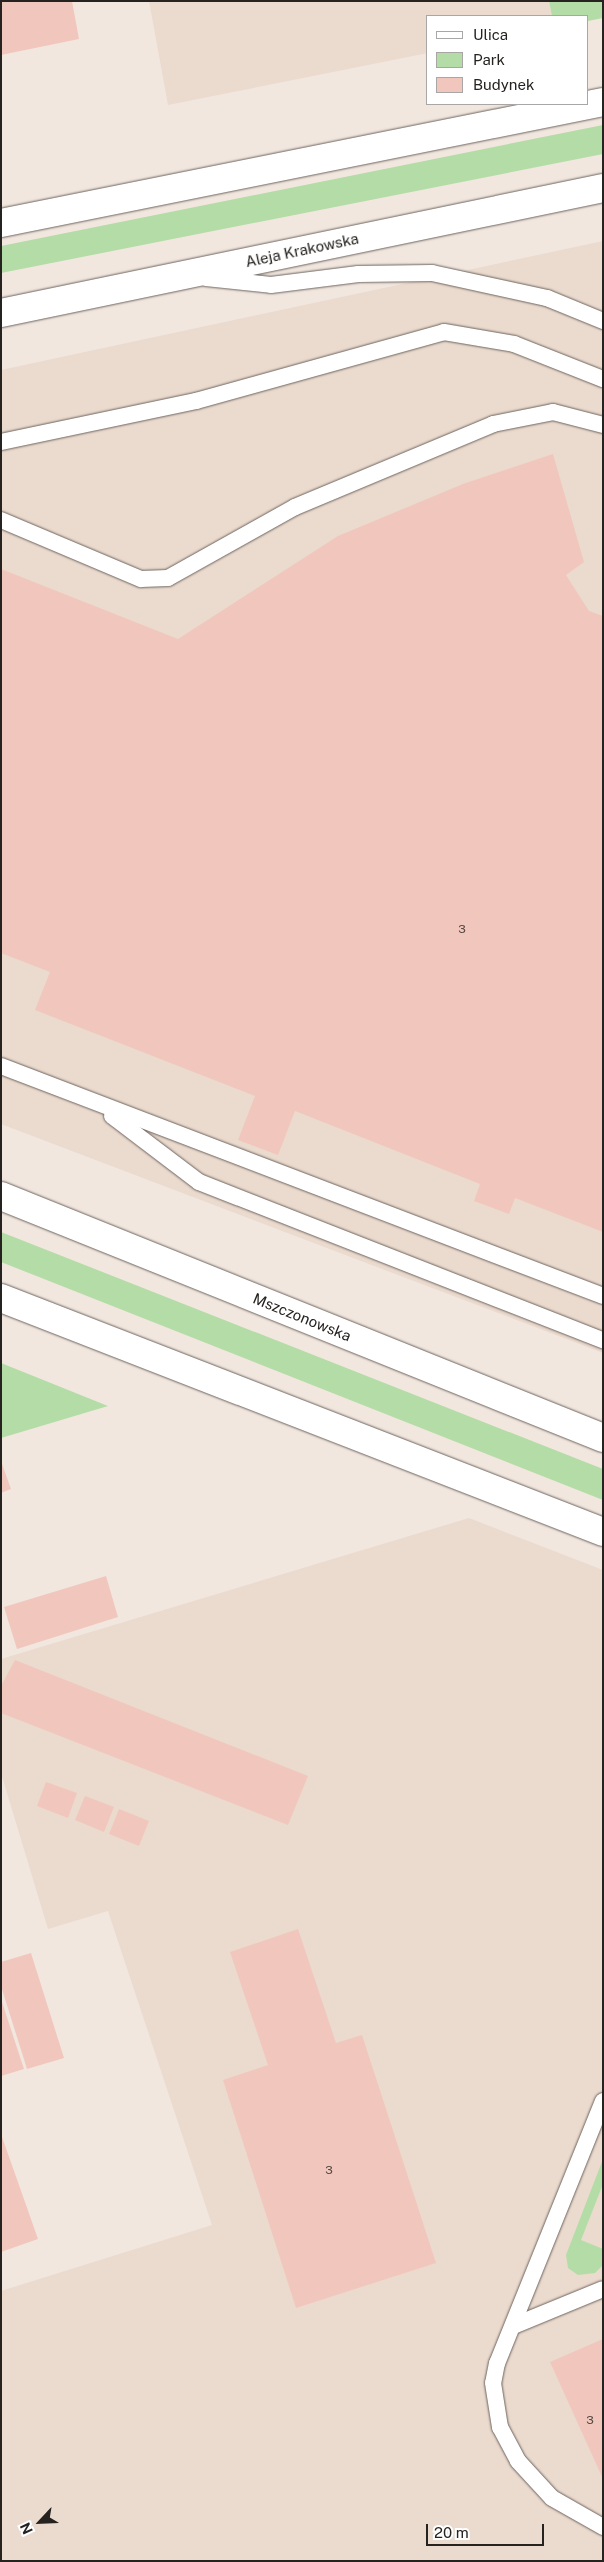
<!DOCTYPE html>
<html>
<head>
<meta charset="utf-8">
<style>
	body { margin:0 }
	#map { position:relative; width:604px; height:2562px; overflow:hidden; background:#f1e7df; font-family:"Public Sans",sans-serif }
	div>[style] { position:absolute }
	.built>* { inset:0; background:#ebdace }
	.green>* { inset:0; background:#b4dca6 }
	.building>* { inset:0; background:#f1c7bd }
	.roads { filter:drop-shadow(0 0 1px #6d645e) drop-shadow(0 0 1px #6d645e) }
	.lane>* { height:16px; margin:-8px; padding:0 8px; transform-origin:8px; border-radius:8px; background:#fff }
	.secondary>* { height:28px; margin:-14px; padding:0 14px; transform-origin:14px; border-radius:14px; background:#fff }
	span { translate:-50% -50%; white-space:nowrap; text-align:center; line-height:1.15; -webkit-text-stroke:4px #fff; paint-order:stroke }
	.number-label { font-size:12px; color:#584b46 }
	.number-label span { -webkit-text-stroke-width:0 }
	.street-label { font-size:15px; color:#25221f }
	.frame { position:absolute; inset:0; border:2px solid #25221f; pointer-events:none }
	.legend { position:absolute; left:426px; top:15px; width:162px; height:90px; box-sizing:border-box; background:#fff; border:1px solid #a8a7a5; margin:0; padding:6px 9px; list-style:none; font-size:15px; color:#25221f }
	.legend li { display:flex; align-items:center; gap:10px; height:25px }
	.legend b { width:25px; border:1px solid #a8a7a5 }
	.north { position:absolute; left:15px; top:2497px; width:50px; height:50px; -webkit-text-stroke:4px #fff; paint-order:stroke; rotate:245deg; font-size:14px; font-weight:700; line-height:20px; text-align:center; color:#25221f }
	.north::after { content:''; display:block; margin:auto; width:18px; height:22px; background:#25221f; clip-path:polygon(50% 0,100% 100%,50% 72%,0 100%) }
	.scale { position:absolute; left:426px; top:2524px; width:118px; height:22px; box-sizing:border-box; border:2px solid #25221f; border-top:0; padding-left:6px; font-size:15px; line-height:18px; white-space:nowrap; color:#25221f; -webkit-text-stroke:4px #fff; paint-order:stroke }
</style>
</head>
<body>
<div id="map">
	<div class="built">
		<i style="clip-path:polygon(149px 1px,549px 1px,552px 16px,428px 16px,428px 53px,168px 105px)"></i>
		<i style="clip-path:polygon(603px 241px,603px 1353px,1px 1124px,1px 370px)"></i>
		<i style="clip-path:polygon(469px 1518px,603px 1570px,603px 2561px,1px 2561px,1px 2291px,212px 2225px,108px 1911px,48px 1929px,1px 1773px,1px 1659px)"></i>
	</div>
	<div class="green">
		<i style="clip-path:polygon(549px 1px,603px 1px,603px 18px,588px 21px,588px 16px,552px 16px)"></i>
		<i style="clip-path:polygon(603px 125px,603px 154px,1px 273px,1px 246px)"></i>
		<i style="clip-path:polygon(1px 1232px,603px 1469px,603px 1500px,1px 1262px)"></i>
		<i style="clip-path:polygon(1px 1363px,108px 1406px,1px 1438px)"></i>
		<i style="clip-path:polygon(603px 2159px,603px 2184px,581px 2240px,603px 2249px,603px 2265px,595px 2273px,578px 2275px,568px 2268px,566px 2255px)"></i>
	</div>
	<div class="building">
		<i style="clip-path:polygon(1px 1px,72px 1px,79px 39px,1px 55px)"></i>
		<i style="clip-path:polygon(553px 454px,584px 562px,566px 575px,589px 611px,603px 616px,603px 1232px,515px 1198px,509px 1214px,474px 1201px,480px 1184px,295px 1111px,278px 1155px,238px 1140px,255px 1096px,35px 1010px,50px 972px,1px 953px,1px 569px,178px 639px,338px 536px,463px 484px)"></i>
		<i style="clip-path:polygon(1px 1461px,11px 1489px,1px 1493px)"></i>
		<i style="clip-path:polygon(106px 1576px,118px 1617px,17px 1649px,4px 1607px)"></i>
		<i style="clip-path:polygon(15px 1660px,308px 1776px,288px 1825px,1px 1713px,1px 1686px)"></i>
		<i style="clip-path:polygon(46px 1782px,77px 1793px,68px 1818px,37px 1806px)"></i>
		<i style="clip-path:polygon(85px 1796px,114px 1807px,104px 1832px,75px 1820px)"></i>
		<i style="clip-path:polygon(119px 1809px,149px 1821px,139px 1846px,109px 1834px)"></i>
		<i style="clip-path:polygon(298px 1929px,336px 2043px,362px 2035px,436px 2263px,296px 2308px,223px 2080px,268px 2065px,230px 1952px)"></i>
		<i style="clip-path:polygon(31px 1953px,64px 2058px,27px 2069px,1px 1986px,1px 1962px)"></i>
		<i style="clip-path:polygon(1px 1999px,24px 2069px,1px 2076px)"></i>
		<i style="clip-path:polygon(1px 2134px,38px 2239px,1px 2252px)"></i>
		<i style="clip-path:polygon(603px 2339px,603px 2479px,550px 2362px)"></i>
	</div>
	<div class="roads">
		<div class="lane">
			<i style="left:206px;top:278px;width:65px;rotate:6.1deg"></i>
			<i style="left:271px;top:285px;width:88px;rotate:-7.2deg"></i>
			<i style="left:358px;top:274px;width:74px;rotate:-0.8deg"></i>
			<i style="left:432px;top:273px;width:118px;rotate:12.3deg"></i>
			<i style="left:547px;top:298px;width:61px;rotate:22.3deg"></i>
			<i style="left:1px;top:442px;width:199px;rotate:-11.9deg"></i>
			<i style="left:196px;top:401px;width:257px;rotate:-15.5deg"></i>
			<i style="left:444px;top:332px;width:71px;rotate:9.7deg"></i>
			<i style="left:514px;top:344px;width:96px;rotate:21.5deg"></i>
			<i style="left:1px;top:520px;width:152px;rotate:22.9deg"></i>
			<i style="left:141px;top:579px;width:27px;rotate:-2deg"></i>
			<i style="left:168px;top:578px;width:145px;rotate:-29.2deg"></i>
			<i style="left:295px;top:507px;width:215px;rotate:-22.7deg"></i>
			<i style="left:493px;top:424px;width:61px;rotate:-11.3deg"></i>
			<i style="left:553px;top:412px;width:52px;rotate:14.6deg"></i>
			<i style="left:1px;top:1066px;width:644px;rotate:20.91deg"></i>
			<i style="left:112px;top:1116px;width:109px;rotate:37.2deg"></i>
			<i style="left:199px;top:1182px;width:434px;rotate:21.4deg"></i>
			<i style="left:603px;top:2101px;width:283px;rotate:112deg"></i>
			<i style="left:497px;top:2363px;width:20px;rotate:101deg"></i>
			<i style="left:493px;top:2383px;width:45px;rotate:81deg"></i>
			<i style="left:500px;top:2427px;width:38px;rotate:62deg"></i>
			<i style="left:518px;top:2461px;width:50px;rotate:47.4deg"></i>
			<i style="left:552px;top:2498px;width:59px;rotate:29.6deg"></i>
			<i style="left:513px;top:2326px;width:97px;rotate:-22.3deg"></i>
		</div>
		<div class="secondary">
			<i style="left:1px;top:223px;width:614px;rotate:-11.36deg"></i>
			<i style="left:1px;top:313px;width:615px;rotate:-11.73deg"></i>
			<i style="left:1px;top:1196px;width:649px;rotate:21.9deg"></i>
			<i style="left:1px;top:1298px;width:646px;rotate:21.24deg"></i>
		</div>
	</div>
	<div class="number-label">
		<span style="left:462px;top:930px">3</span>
		<span style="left:329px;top:2171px">3</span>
		<span style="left:590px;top:2421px">3</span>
	</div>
	<div class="street-label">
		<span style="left:302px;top:250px;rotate:-12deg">Aleja Krakowska</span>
		<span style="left:302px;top:1317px;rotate:22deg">Mszczonowska</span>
	</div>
	<div class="frame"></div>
	<ul class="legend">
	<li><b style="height:6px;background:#fff"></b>Ulica</li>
	<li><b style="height:14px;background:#b4dca6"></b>Park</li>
	<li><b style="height:14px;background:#f1c7bd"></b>Budynek</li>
	</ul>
	<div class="north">N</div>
	<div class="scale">20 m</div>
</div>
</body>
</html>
